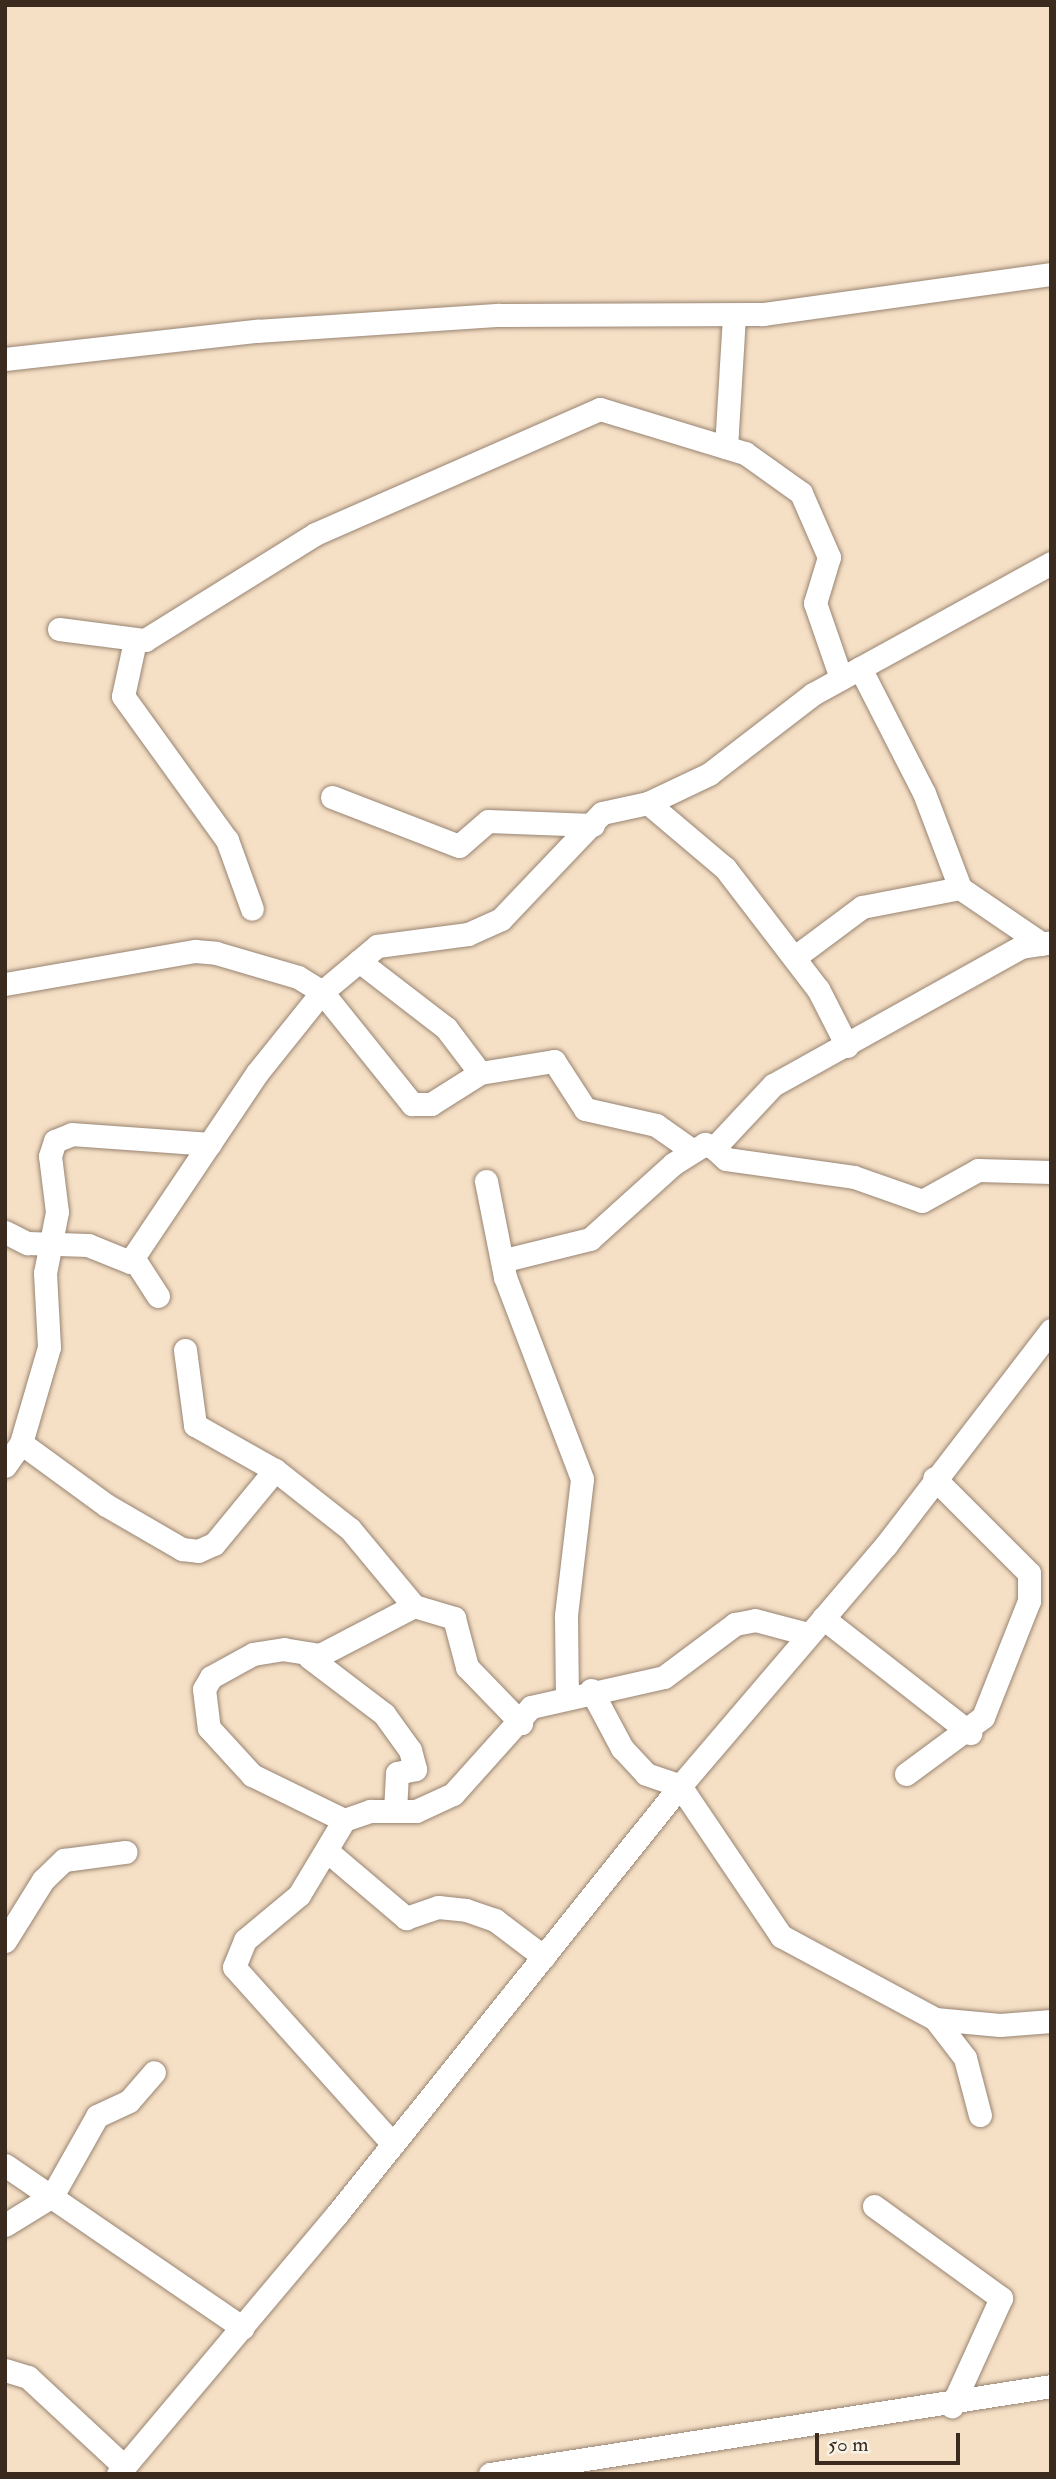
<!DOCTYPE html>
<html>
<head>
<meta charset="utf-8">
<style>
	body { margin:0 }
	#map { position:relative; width:1056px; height:2479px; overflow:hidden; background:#f5dfc5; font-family:"IM FELL Double Pica",serif }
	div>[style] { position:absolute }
	.roads { filter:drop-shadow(0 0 2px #988472) drop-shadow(0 0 2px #988472) }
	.minor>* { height:23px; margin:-11.5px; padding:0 11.5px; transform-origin:11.5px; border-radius:11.5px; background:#fff }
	span { translate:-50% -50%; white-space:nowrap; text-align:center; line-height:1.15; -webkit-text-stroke:5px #f7f3e8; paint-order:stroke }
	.frame { position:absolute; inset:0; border:7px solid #3b2a1e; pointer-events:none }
	.scale { position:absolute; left:815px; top:2433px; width:145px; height:32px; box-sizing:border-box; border:4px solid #3b2a1e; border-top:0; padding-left:9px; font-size:21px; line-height:24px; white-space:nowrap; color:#3b2a1e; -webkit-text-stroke:5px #f7f3e8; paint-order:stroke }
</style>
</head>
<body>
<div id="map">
	<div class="roads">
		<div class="minor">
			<i style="left:5px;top:359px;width:253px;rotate:-6.4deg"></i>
			<i style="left:256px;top:331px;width:244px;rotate:-3.8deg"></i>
			<i style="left:499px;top:315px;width:264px;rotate:-0.2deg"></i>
			<i style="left:763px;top:314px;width:291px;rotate:-7.9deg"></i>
			<i style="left:726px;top:447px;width:132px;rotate:-86.5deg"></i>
			<i style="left:59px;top:629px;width:87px;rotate:7.3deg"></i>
			<i style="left:145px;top:640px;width:200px;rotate:-31.9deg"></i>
			<i style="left:315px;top:534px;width:311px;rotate:-23.7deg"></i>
			<i style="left:600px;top:409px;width:152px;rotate:16.9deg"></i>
			<i style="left:745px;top:453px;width:69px;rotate:35.5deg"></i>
			<i style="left:801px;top:493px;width:70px;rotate:66.4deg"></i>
			<i style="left:829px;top:557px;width:48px;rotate:106.9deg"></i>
			<i style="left:815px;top:603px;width:79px;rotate:70.9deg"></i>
			<i style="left:135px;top:641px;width:56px;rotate:102.3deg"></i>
			<i style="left:123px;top:696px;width:178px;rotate:54.2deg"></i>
			<i style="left:227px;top:840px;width:73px;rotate:70.1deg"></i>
			<i style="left:860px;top:668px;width:140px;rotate:62.9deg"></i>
			<i style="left:924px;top:793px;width:102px;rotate:69.2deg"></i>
			<i style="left:332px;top:797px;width:136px;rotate:21.1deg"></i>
			<i style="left:459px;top:846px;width:38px;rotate:-41deg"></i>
			<i style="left:488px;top:821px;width:105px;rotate:2.2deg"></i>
			<i style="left:648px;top:803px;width:101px;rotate:40.2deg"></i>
			<i style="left:725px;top:868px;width:153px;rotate:52.5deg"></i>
			<i style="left:818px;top:989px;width:64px;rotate:63deg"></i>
			<i style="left:795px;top:957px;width:84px;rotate:-36.7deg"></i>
			<i style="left:862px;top:907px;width:100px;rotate:-11deg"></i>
			<i style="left:960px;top:888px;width:99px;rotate:34.3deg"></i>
			<i style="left:359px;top:961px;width:110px;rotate:37.6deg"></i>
			<i style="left:446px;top:1028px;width:56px;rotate:52.9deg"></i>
			<i style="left:5px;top:984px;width:193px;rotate:-9.9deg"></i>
			<i style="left:195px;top:951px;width:21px;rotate:5deg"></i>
			<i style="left:216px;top:953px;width:85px;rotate:16.3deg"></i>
			<i style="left:298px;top:977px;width:28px;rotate:32deg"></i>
			<i style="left:322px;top:992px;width:144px;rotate:51.2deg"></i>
			<i style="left:412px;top:1104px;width:19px"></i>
			<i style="left:431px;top:1104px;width:58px;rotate:-32.3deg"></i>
			<i style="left:480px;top:1073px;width:75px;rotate:-9.2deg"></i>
			<i style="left:554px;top:1061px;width:57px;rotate:57.1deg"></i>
			<i style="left:585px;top:1109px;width:73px;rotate:12.7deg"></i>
			<i style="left:656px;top:1125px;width:45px;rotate:35.1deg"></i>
			<i style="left:714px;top:1148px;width:16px;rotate:43deg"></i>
			<i style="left:726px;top:1159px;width:129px;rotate:8deg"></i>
			<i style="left:854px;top:1177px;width:72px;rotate:19.4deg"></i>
			<i style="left:922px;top:1201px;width:64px;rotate:-29deg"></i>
			<i style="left:978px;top:1170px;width:73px;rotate:1.6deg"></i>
			<i style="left:486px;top:1181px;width:98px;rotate:78.8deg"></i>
			<i style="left:505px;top:1277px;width:216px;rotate:69.1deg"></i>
			<i style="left:582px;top:1479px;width:138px;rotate:96.7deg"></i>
			<i style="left:566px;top:1616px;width:79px;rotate:89.3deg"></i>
			<i style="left:5px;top:1232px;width:25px;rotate:27deg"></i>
			<i style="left:27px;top:1243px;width:61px;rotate:1.9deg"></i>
			<i style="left:88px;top:1245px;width:45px;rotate:22deg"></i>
			<i style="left:130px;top:1262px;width:228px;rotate:-56.1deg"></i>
			<i style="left:257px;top:1073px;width:104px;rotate:-51.3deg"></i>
			<i style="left:322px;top:992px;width:72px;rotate:-39.9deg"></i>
			<i style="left:377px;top:946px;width:92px;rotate:-7.5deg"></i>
			<i style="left:468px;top:934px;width:36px;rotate:-24deg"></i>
			<i style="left:501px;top:919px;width:146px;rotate:-46.4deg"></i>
			<i style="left:602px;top:813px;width:47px;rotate:-12.3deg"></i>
			<i style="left:648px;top:803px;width:68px;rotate:-25.4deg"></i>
			<i style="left:709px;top:774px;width:131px;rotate:-37.6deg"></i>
			<i style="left:813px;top:694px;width:272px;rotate:-28.8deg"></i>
			<i style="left:134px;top:1259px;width:44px;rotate:57deg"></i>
			<i style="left:505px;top:1260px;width:88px;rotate:-13.9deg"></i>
			<i style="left:590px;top:1239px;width:112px;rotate:-42.1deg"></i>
			<i style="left:673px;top:1164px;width:38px;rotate:-32deg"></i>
			<i style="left:705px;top:1144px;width:10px;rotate:24deg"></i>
			<i style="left:714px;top:1148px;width:86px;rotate:-46.9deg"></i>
			<i style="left:773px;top:1085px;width:284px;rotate:-29.1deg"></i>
			<i style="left:1021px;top:947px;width:30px;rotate:-9deg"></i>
			<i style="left:185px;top:1350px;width:76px;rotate:82.4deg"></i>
			<i style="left:195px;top:1425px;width:92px;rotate:29.4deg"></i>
			<i style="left:275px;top:1470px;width:95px;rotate:38.2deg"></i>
			<i style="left:350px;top:1529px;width:100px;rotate:50.3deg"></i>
			<i style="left:414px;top:1606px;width:42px;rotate:16.7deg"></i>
			<i style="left:454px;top:1618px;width:51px;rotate:75.1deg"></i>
			<i style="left:467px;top:1667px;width:78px;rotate:46deg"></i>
			<i style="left:21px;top:1443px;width:105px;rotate:36.1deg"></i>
			<i style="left:106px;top:1505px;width:88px;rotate:30.1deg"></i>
			<i style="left:182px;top:1549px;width:16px;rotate:7deg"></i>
			<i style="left:198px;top:1551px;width:17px;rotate:-24deg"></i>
			<i style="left:214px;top:1544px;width:96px;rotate:-50.5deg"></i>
			<i style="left:5px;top:1466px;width:28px;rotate:-55deg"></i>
			<i style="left:21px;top:1443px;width:100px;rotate:-73.7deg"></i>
			<i style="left:49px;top:1347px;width:74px;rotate:-93.1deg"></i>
			<i style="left:45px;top:1273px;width:62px;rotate:-78.9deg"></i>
			<i style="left:57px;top:1212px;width:56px;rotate:-97.1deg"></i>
			<i style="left:50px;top:1156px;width:16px;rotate:-72deg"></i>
			<i style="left:55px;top:1141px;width:18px;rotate:-22deg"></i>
			<i style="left:72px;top:1134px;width:138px;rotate:4.1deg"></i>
			<i style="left:414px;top:1606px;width:106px;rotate:152.5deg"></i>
			<i style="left:320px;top:1655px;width:36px;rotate:-171deg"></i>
			<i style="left:284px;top:1649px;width:31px;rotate:171deg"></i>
			<i style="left:253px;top:1654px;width:48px;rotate:151.3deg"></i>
			<i style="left:211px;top:1677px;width:14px;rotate:120deg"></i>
			<i style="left:204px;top:1689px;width:39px;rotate:83deg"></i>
			<i style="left:209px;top:1728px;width:64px;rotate:47.5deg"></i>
			<i style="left:252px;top:1775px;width:102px;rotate:26.1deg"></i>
			<i style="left:344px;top:1820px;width:28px;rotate:-19deg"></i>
			<i style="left:370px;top:1811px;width:46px"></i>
			<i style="left:416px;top:1811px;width:41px;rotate:-24.7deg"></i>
			<i style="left:453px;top:1794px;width:117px;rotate:-48.1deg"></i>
			<i style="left:531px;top:1707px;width:136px;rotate:-12.7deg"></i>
			<i style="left:664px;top:1677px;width:89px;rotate:-36.7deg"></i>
			<i style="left:735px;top:1624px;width:20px;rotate:-11deg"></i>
			<i style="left:755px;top:1620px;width:55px;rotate:14.8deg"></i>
			<i style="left:823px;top:1618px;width:187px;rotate:38deg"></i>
			<i style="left:309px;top:1657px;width:94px;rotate:37.2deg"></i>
			<i style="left:384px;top:1714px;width:44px;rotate:54.2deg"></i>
			<i style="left:410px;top:1750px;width:20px;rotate:75deg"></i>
			<i style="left:415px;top:1769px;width:18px;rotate:167deg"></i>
			<i style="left:397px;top:1773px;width:38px;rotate:93deg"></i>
			<i style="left:591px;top:1690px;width:66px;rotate:61.9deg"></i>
			<i style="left:622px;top:1748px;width:35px;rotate:47deg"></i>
			<i style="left:646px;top:1774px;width:36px;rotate:19deg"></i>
			<i style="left:680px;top:1786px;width:181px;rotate:56deg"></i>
			<i style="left:781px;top:1936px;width:175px;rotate:28.3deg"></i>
			<i style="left:935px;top:2019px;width:49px;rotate:52.4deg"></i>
			<i style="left:965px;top:2058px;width:59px;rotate:75.3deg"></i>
			<i style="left:906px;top:1774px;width:96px;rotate:-36.5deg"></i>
			<i style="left:983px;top:1717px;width:125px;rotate:-68.4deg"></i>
			<i style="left:1029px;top:1601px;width:28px;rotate:-90deg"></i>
			<i style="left:1029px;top:1573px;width:134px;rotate:-135deg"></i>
			<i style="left:344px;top:1820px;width:87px;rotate:121deg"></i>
			<i style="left:299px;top:1895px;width:70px;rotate:140.2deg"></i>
			<i style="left:245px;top:1940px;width:29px;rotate:112deg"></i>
			<i style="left:234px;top:1967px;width:235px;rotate:48.1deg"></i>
			<i style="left:327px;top:1851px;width:104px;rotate:40.3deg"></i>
			<i style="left:406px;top:1918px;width:34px;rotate:-19deg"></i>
			<i style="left:438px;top:1907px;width:28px;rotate:6deg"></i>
			<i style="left:466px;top:1910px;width:31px;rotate:19deg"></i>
			<i style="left:495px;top:1920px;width:61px;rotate:37.1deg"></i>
			<i style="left:5px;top:1941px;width:72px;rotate:-58.1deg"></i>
			<i style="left:43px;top:1880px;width:29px;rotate:-44deg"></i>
			<i style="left:64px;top:1860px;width:62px;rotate:-7.5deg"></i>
			<i style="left:935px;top:2019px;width:65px;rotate:5.3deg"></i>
			<i style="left:1000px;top:2025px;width:51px;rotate:-4.5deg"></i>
			<i style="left:5px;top:2165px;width:288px;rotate:34.4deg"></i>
			<i style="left:874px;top:2206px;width:157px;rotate:35.9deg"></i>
			<i style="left:1001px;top:2298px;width:119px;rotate:114.4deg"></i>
			<i style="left:5px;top:2225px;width:55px;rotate:-31.7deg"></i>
			<i style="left:52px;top:2196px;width:92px;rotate:-60.6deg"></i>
			<i style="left:97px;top:2116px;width:35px;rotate:-25deg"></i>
			<i style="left:129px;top:2101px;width:38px;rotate:-49deg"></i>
			<i style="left:5px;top:2370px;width:24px;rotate:17deg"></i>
			<i style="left:28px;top:2377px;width:132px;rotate:42.9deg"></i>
			<i style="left:118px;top:2474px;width:340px;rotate:-49.9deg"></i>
			<i style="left:337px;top:2214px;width:548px;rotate:-51.29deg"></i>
			<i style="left:680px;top:1786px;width:317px;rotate:-49.5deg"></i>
			<i style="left:886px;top:1545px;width:271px;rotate:-52.5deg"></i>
			<i style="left:490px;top:2474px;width:568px;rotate:-8.91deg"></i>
		</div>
	</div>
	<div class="frame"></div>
	<div class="scale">50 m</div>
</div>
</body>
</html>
